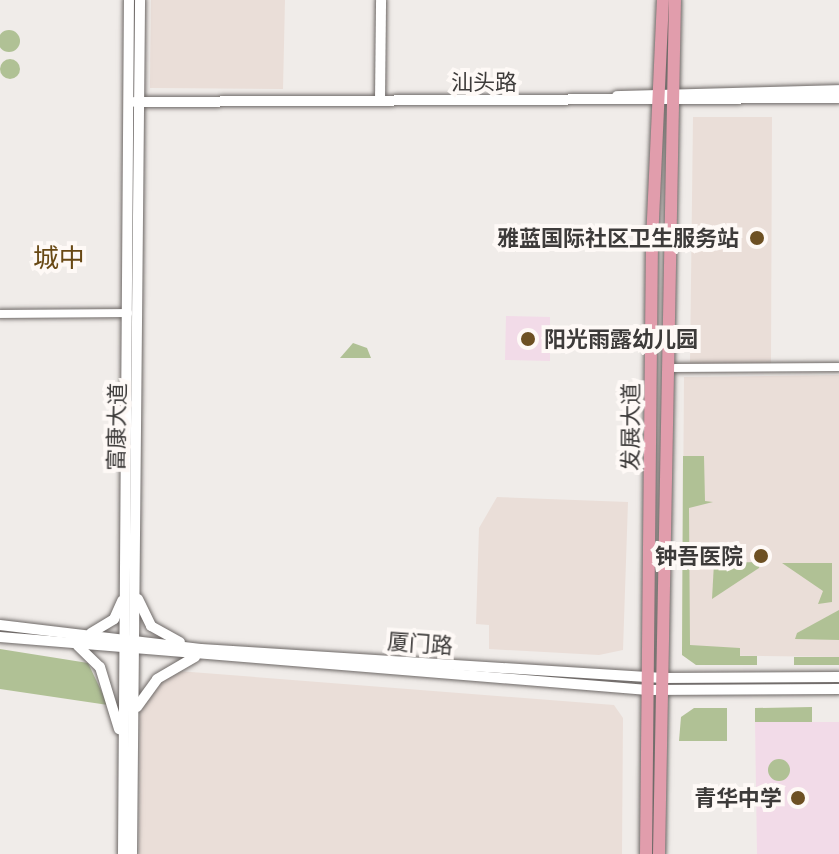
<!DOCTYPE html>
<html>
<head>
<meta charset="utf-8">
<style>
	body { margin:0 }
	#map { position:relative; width:839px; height:854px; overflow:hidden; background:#f0ece9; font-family:Lato,"Noto Sans SC",sans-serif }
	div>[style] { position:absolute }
	.built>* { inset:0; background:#eaded8 }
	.education>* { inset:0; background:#f2dbe8 }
	.green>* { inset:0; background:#b0c195 }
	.round { border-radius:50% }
	.roads { filter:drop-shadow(0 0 2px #6d6866) drop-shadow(0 0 2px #6d6866) }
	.minor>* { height:8px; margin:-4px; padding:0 4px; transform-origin:4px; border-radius:4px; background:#fff }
	.tertiary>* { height:10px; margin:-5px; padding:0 5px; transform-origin:5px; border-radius:5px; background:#fff }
	.primary>* { height:12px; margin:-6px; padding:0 6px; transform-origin:6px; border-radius:6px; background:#e19dac }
	.dots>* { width:22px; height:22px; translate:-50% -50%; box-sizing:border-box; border:4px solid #fef9f6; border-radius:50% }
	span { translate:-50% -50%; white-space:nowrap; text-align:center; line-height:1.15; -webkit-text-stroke:8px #fef9f6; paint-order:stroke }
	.street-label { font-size:22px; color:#3d3b3a }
	.poi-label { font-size:22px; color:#3d3b3a; font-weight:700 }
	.right { translate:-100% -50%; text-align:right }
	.left { translate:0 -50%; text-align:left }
	.quarter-label { font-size:26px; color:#684813 }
</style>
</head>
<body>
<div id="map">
	<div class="built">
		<i style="clip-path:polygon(151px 0,285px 0,283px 89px,150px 88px)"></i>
		<i style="clip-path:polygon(693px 117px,772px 117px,771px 364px,690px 364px)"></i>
		<i style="clip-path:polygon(839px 375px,839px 657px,682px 655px,684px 377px)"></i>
		<i style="clip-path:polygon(497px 497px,628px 502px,623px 650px,599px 655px,489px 649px,489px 625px,476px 624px,479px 528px)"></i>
		<i style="clip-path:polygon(178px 671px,614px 705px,623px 718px,622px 854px,139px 854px,140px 712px,158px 684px)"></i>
	</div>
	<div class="education">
		<i style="clip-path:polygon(506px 316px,550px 317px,550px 361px,505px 360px)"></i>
		<i style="clip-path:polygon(755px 722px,839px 722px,839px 854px,757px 854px)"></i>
	</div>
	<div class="green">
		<i class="round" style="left:-2px;top:30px;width:22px;height:22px"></i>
		<i class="round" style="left:0;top:59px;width:20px;height:20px"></i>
		<i style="clip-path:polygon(353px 343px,367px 348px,371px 358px,340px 358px)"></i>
		<i style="clip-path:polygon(683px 456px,704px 456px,705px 501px,713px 502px,689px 508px,690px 645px,740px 648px,740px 656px,757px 656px,757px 665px,696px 665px,682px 655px)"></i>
		<i style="clip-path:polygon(760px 562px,759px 568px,712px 599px,714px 563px)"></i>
		<i style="clip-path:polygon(782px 563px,832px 563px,832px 602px,818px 604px,823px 591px)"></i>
		<i style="clip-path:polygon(839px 610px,839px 640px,795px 639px,797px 633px)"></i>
		<i style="clip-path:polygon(0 649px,88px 663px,108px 705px,0 689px)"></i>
		<i style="clip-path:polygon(794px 657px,839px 657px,839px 665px,794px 665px)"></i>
		<i style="clip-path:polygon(812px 707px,812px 722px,755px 722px,755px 708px)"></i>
		<i style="clip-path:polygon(694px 708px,727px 708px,727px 741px,679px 741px,681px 717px)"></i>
		<i class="round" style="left:768px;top:759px;width:22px;height:22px"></i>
	</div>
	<div class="roads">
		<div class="minor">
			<i style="left:0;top:314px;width:128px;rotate:-0.4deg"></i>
			<i style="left:675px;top:368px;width:164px;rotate:-0.3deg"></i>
		</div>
		<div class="tertiary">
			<i style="left:617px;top:96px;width:222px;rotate:-1.5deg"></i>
			<i style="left:380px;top:101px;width:101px;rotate:-89.4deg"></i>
			<i style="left:135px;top:102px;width:704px;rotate:-0.33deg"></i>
			<i style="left:138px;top:599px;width:30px;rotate:64deg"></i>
			<i style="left:151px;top:626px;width:33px;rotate:29deg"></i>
			<i style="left:0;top:625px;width:202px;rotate:6.8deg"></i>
			<i style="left:201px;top:649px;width:463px;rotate:3.6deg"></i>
			<i style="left:663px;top:678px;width:176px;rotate:-0.3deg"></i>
			<i style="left:91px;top:633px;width:27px;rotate:-31deg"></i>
			<i style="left:114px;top:619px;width:20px;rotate:-66deg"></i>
			<i style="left:0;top:637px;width:650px;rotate:4.68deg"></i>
			<i style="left:648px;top:690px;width:191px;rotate:-0.3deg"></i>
			<i style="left:78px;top:646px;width:30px;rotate:44deg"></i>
			<i style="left:100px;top:667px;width:65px;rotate:73deg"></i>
			<i style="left:137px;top:707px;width:34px;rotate:-54deg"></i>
			<i style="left:157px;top:679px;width:44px;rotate:-30.1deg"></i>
			<i style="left:123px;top:854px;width:854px;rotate:-89.6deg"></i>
			<i style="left:132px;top:854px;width:854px;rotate:-89.46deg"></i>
		</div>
		<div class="primary">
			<i style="left:646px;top:854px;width:613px;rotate:-89.44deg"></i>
			<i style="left:652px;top:241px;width:241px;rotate:-87.4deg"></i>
			<i style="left:659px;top:854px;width:854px;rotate:-88.93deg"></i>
		</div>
	</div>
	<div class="dots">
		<i style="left:757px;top:238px;background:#6d5023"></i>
		<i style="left:528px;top:339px;background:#6d5023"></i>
		<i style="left:761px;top:556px;background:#6d5023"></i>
		<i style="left:798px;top:798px;background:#6d5023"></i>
	</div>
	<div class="street-label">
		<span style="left:484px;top:82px">汕头路</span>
		<span style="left:116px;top:427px;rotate:-89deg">富康大道</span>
		<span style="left:630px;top:427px;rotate:-90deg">发展大道</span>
		<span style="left:420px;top:643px;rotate:4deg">厦门路</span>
	</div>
	<div class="poi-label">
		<span class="right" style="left:739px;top:238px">雅蓝国际社区卫生服务站</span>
		<span class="left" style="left:544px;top:339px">阳光雨露幼儿园</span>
		<span class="right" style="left:743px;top:556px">钟吾医院</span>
		<span class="right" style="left:782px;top:798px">青华中学</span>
	</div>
	<div class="quarter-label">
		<span style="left:59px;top:258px">城中</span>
	</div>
</div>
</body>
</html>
